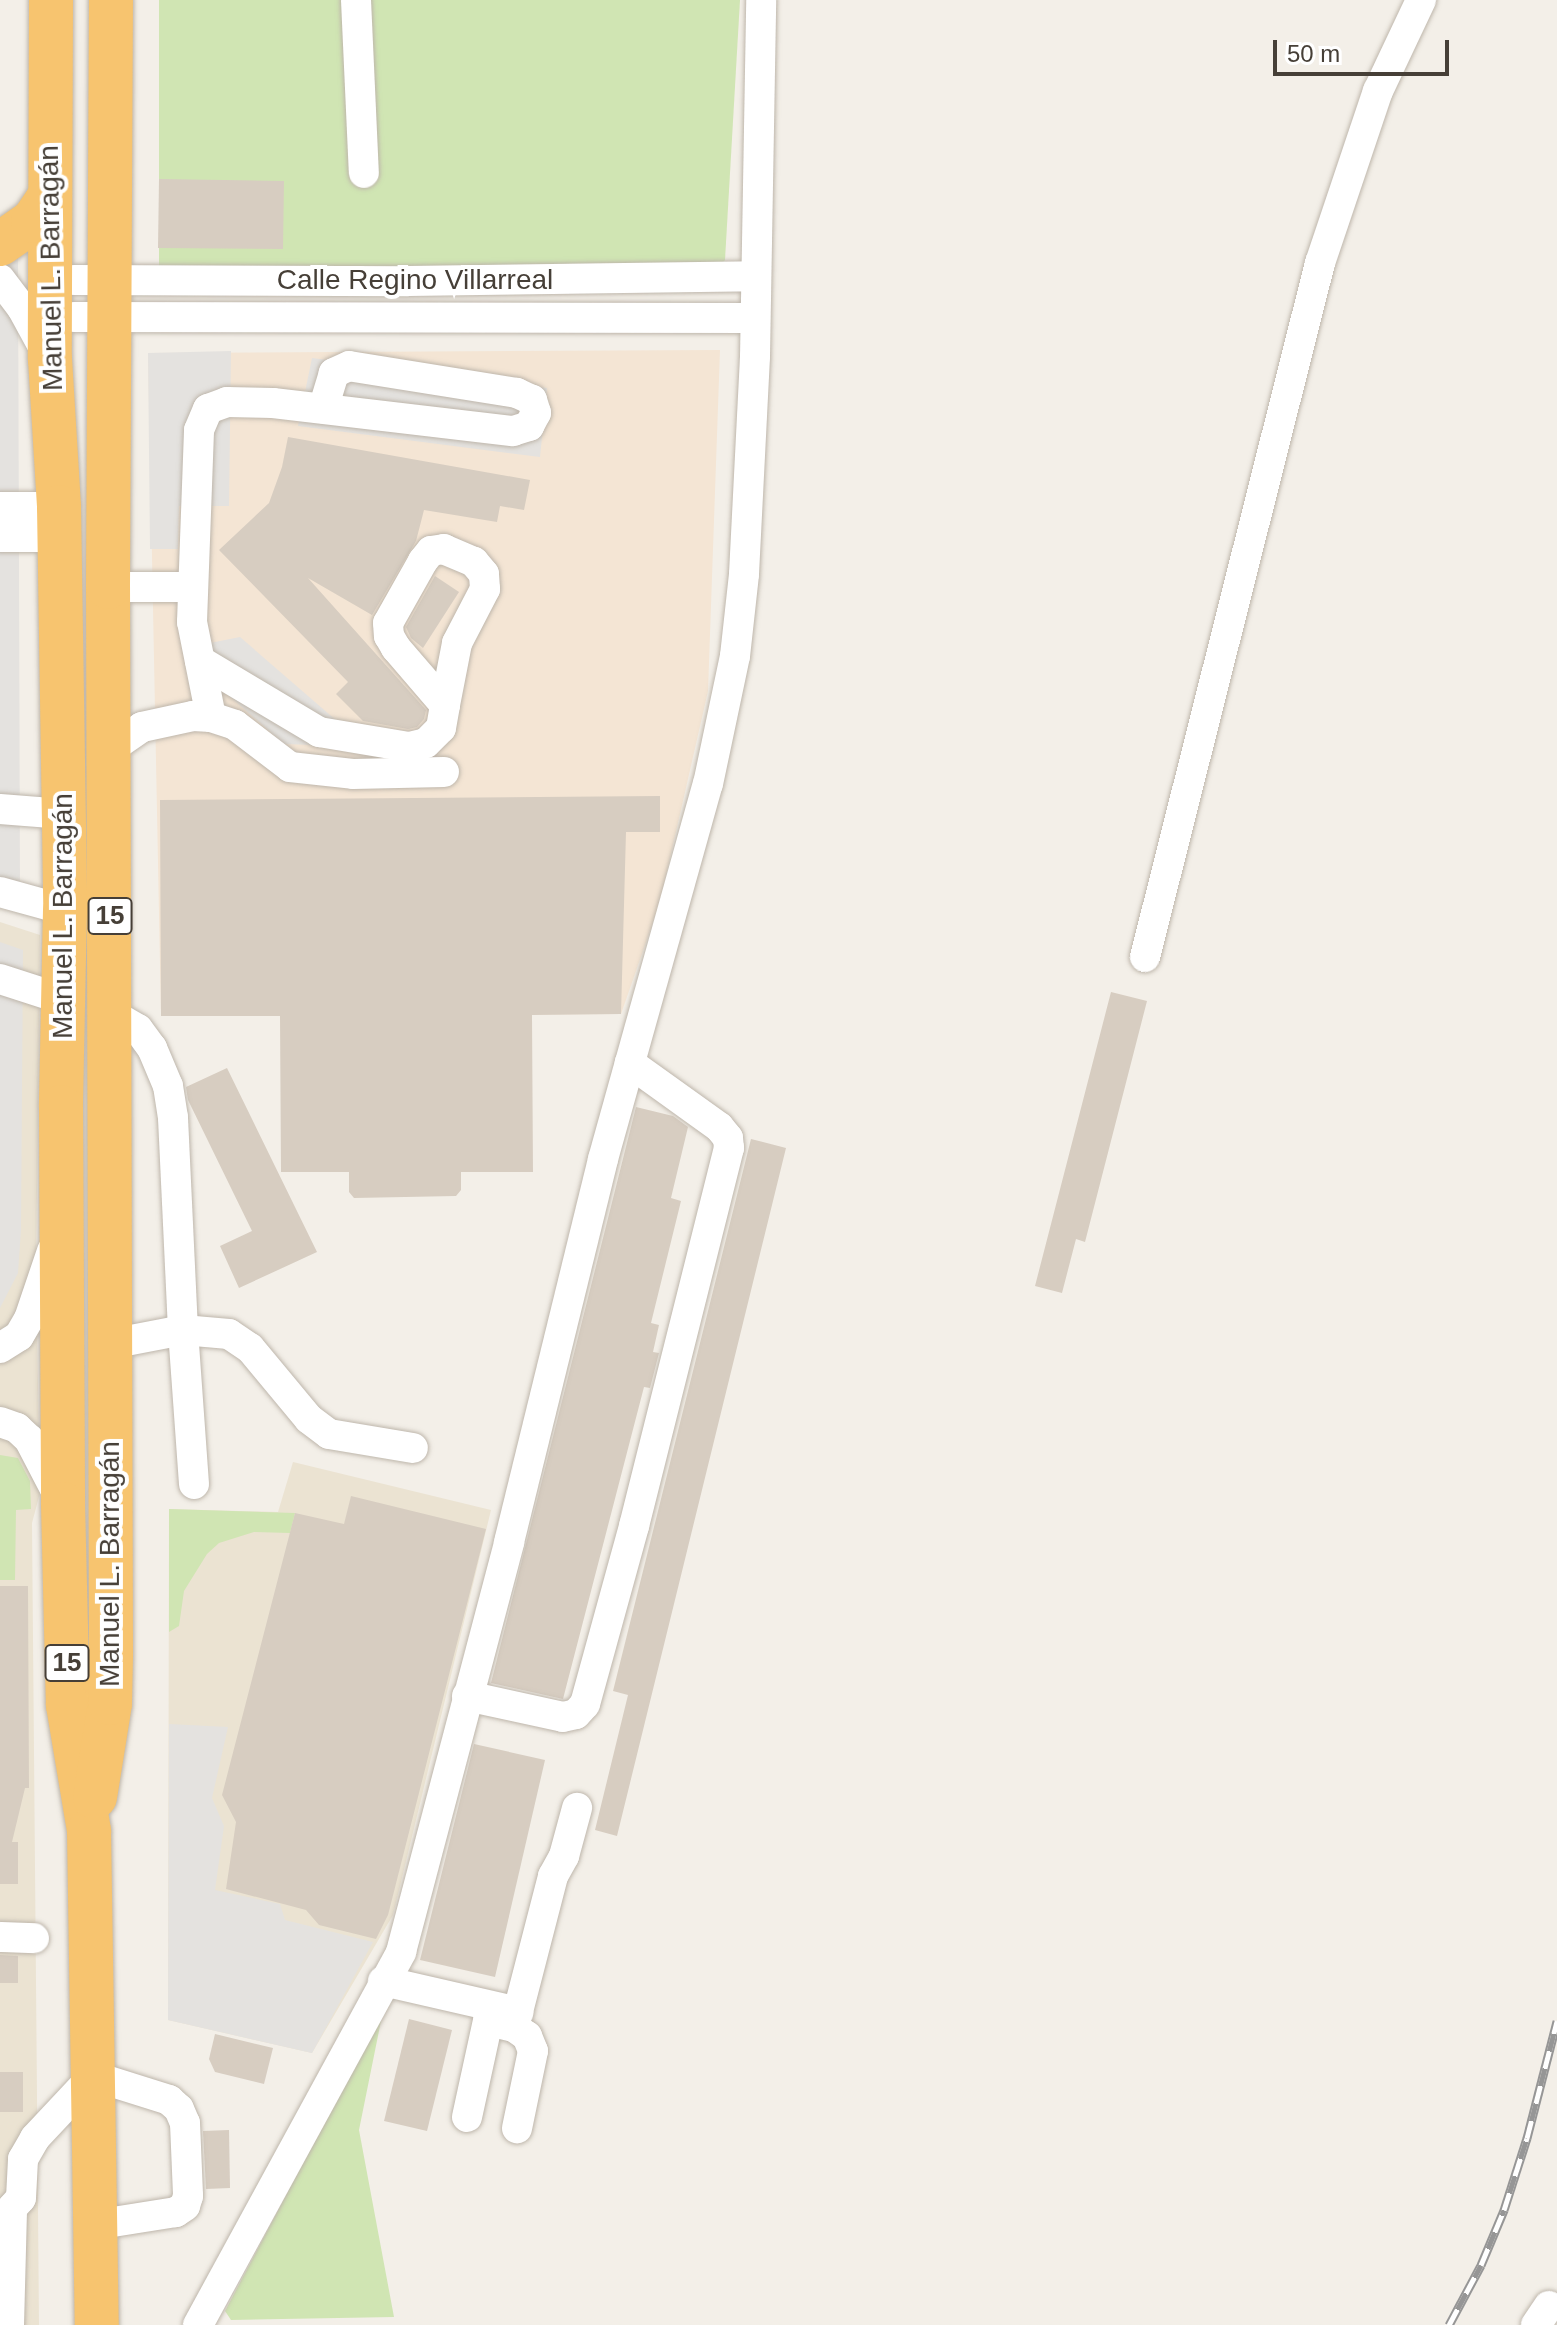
<!DOCTYPE html>
<html>
<head>
<meta charset="utf-8">
<style>
	body { margin:0 }
	#map { position:relative; width:1557px; height:2325px; overflow:hidden; background:#f3efe8; font-family:Helvetica,sans-serif }
	div>[style] { position:absolute }
	.commercial>* { inset:0; background:#f4e5d4 }
	.education>* { inset:0; background:#ebe3d2 }
	.green>* { inset:0; background:#d0e5b3 }
	.parking>* { inset:0; background:#e4e2df }
	.building>* { inset:0; background:#d7cdc1 }
	.roads { filter:drop-shadow(0 0 2px #beb6ab) drop-shadow(0 0 2px #beb6ab) }
	.minor>* { height:30px; margin:-15px; padding:0 15px; transform-origin:15px; border-radius:15px; background:#fff }
	.highway>* { height:44px; margin:-22px; padding:0 22px; transform-origin:22px; border-radius:22px; background:#f7c46f }
	.rail>* { height:9px; margin-top:-4.5px; transform-origin:0; background:repeating-linear-gradient(90deg,#fff 0 18px,#969696 0 36px); box-sizing:border-box; border-block:2px solid #969696 }
	span { translate:-50% -50%; white-space:nowrap; text-align:center; line-height:1.15; -webkit-text-stroke:8px #fff; paint-order:stroke }
	.shield-label span { padding:2px 6px; background:#fff; border:2px solid; border-radius:6px; -webkit-text-stroke-width:0 }
	.shield-label { font-size:26px; color:#463f37; font-weight:700 }
	.street-label { font-size:28px; color:#463f37 }
	.scale { position:absolute; left:1273px; top:40px; width:176px; height:36px; box-sizing:border-box; border:4px solid #463f37; border-top:0; padding-left:10px; font-size:24px; line-height:28px; white-space:nowrap; color:#463f37; -webkit-text-stroke:6px #fff; paint-order:stroke }
</style>
</head>
<body>
<div id="map">
	<div class="commercial">
		<i style="clip-path:polygon(720px 350px,708px 691px,660px 902px,621px 1014px,161px 1016px,148px 353px)"></i>
	</div>
	<div class="education">
		<i style="clip-path:polygon(0 922px,40px 935px,36px 1276px,40px 1493px,32px 1523px,39px 2325px,0 2325px)"></i>
		<i style="clip-path:polygon(293px 1462px,491px 1510px,393px 1915px,312px 2053px,168px 2020px,169px 1509px,278px 1512px)"></i>
	</div>
	<div class="green">
		<i style="clip-path:polygon(159px 0,740px 0,725px 260px,721px 265px,159px 271px)"></i>
		<i style="clip-path:polygon(0 1455px,18px 1458px,30px 1481px,31px 1509px,16px 1510px,15px 1580px,0 1580px)"></i>
		<i style="clip-path:polygon(169px 1509px,295px 1513px,290px 1533px,254px 1532px,219px 1543px,207px 1554px,184px 1591px,179px 1626px,169px 1632px)"></i>
		<i style="clip-path:polygon(383px 2011px,359px 2130px,394px 2317px,231px 2320px,225px 2311px)"></i>
	</div>
	<div class="parking">
		<i style="clip-path:polygon(0 238px,18px 244px,20px 896px,0 889px)"></i>
		<i style="clip-path:polygon(231px 351px,229px 506px,179px 506px,178px 549px,150px 549px,148px 353px)"></i>
		<i style="clip-path:polygon(312px 358px,547px 388px,540px 457px,298px 426px)"></i>
		<i style="clip-path:polygon(240px 637px,367px 747px,284px 744px,226px 693px,200px 645px)"></i>
		<i style="clip-path:polygon(0 942px,23px 950px,21px 1230px,18px 1273px,0 1308px)"></i>
		<i style="clip-path:polygon(169px 1724px,228px 1727px,212px 1798px,224px 1826px,215px 1890px,280px 1904px,285px 1920px,373px 1942px,312px 2053px,168px 2020px)"></i>
	</div>
	<div class="building">
		<i style="clip-path:polygon(159px 179px,284px 181px,283px 249px,158px 248px)"></i>
		<i style="clip-path:polygon(288px 437px,530px 480px,524px 510px,500px 506px,497px 522px,424px 510px,416px 541px,372px 615px,308px 578px,426px 710px,424px 719px,417px 727px,408px 729px,363px 721px,336px 694px,348px 682px,219px 550px,269px 503px,282px 467px)"></i>
		<i style="clip-path:polygon(435px 576px,459px 592px,423px 648px,411px 638px,406px 627px)"></i>
		<i style="clip-path:polygon(660px 796px,660px 832px,626px 832px,621px 1014px,532px 1015px,533px 1172px,461px 1172px,461px 1190px,456px 1196px,354px 1198px,349px 1192px,349px 1172px,281px 1172px,280px 1016px,161px 1016px,160px 800px)"></i>
		<i style="clip-path:polygon(1111px 992px,1147px 1001px,1085px 1242px,1076px 1239px,1062px 1293px,1035px 1286px)"></i>
		<i style="clip-path:polygon(227px 1068px,317px 1252px,239px 1288px,220px 1246px,252px 1231px,188px 1100px,186px 1087px)"></i>
		<i style="clip-path:polygon(636px 1107px,673px 1116px,688px 1127px,671px 1198px,681px 1201px,651px 1323px,659px 1325px,653px 1352px,659px 1353px,650px 1388px,644px 1387px,563px 1699px,491px 1683px)"></i>
		<i style="clip-path:polygon(751px 1139px,786px 1148px,617px 1836px,595px 1830px,628px 1695px,613px 1691px)"></i>
		<i style="clip-path:polygon(351px 1496px,486px 1529px,388px 1915px,376px 1939px,319px 1925px,306px 1910px,226px 1889px,236px 1822px,222px 1795px,295px 1513px,344px 1524px)"></i>
		<i style="clip-path:polygon(0 1586px,28px 1586px,29px 1788px,25px 1788px,12px 1842px,18px 1842px,18px 1884px,0 1884px)"></i>
		<i style="clip-path:polygon(474px 1744px,545px 1760px,495px 1977px,420px 1960px)"></i>
		<i style="clip-path:polygon(0 1955px,18px 1956px,18px 1983px,0 1983px)"></i>
		<i style="clip-path:polygon(409px 2019px,452px 2030px,427px 2131px,384px 2121px)"></i>
		<i style="clip-path:polygon(215px 2034px,273px 2048px,264px 2084px,215px 2072px,209px 2059px)"></i>
		<i style="clip-path:polygon(0 2072px,23px 2072px,23px 2112px,0 2112px)"></i>
		<i style="clip-path:polygon(229px 2130px,230px 2188px,206px 2189px,203px 2131px)"></i>
	</div>
	<div class="roads">
		<div class="minor">
			<i style="left:356px;top:0;width:173px;rotate:87.4deg"></i>
			<i style="left:0;top:279px;width:36px;rotate:53deg"></i>
			<i style="left:22px;top:308px;width:52px;rotate:61.5deg"></i>
			<i style="left:74px;top:280px;width:334px;rotate:0.2deg"></i>
			<i style="left:408px;top:281px;width:348px;rotate:-0.8deg"></i>
			<i style="left:74px;top:317px;width:681px;rotate:0.08deg"></i>
			<i style="left:0;top:507px;width:59px"></i>
			<i style="left:0;top:537px;width:59px"></i>
			<i style="left:108px;top:587px;width:85px"></i>
			<i style="left:200px;top:661px;width:139px;rotate:30.8deg"></i>
			<i style="left:319px;top:732px;width:91px;rotate:9.5deg"></i>
			<i style="left:409px;top:747px;width:17px;rotate:-13deg"></i>
			<i style="left:426px;top:743px;width:21px;rotate:-45deg"></i>
			<i style="left:441px;top:728px;width:23px;rotate:-80deg"></i>
			<i style="left:445px;top:705px;width:63px;rotate:-79deg"></i>
			<i style="left:457px;top:643px;width:61px;rotate:-62.6deg"></i>
			<i style="left:485px;top:589px;width:15px;rotate:-94deg"></i>
			<i style="left:484px;top:574px;width:16px;rotate:-130deg"></i>
			<i style="left:474px;top:562px;width:33px;rotate:-157deg"></i>
			<i style="left:444px;top:549px;width:13px;rotate:171deg"></i>
			<i style="left:431px;top:551px;width:13px;rotate:129deg"></i>
			<i style="left:423px;top:561px;width:71px;rotate:119.4deg"></i>
			<i style="left:388px;top:623px;width:13px;rotate:86deg"></i>
			<i style="left:389px;top:636px;width:14px;rotate:60deg"></i>
			<i style="left:396px;top:648px;width:75px;rotate:49.3deg"></i>
			<i style="left:211px;top:717px;width:97px;rotate:-101.3deg"></i>
			<i style="left:192px;top:622px;width:192px;rotate:-87.9deg"></i>
			<i style="left:199px;top:430px;width:23px;rotate:-67deg"></i>
			<i style="left:208px;top:409px;width:20px;rotate:-20deg"></i>
			<i style="left:227px;top:402px;width:46px;rotate:1.2deg"></i>
			<i style="left:273px;top:403px;width:242px;rotate:6.7deg"></i>
			<i style="left:513px;top:431px;width:17px;rotate:-17deg"></i>
			<i style="left:529px;top:426px;width:15px;rotate:-62deg"></i>
			<i style="left:536px;top:413px;width:14px;rotate:-107deg"></i>
			<i style="left:532px;top:400px;width:17px;rotate:-155deg"></i>
			<i style="left:517px;top:393px;width:170px;rotate:-170.9deg"></i>
			<i style="left:349px;top:366px;width:17px;rotate:155deg"></i>
			<i style="left:334px;top:373px;width:37px;rotate:107deg"></i>
			<i style="left:109px;top:750px;width:40px;rotate:-34.9deg"></i>
			<i style="left:142px;top:727px;width:52px;rotate:-12.2deg"></i>
			<i style="left:193px;top:716px;width:18px;rotate:3deg"></i>
			<i style="left:211px;top:717px;width:25px;rotate:18deg"></i>
			<i style="left:235px;top:725px;width:69px;rotate:37.4deg"></i>
			<i style="left:290px;top:767px;width:63px;rotate:6.3deg"></i>
			<i style="left:353px;top:774px;width:91px;rotate:-1.3deg"></i>
			<i style="left:0;top:809px;width:64px;rotate:4.5deg"></i>
			<i style="left:0;top:892px;width:67px;rotate:15.5deg"></i>
			<i style="left:1145px;top:957px;width:716px;rotate:-75.85deg"></i>
			<i style="left:1320px;top:263px;width:182px;rotate:-71.4deg"></i>
			<i style="left:1378px;top:91px;width:101px;rotate:-64.7deg"></i>
			<i style="left:0;top:979px;width:65px;rotate:17.9deg"></i>
			<i style="left:110px;top:1013px;width:32px;rotate:30deg"></i>
			<i style="left:138px;top:1029px;width:24px;rotate:54deg"></i>
			<i style="left:152px;top:1048px;width:41px;rotate:67.2deg"></i>
			<i style="left:168px;top:1086px;width:32px;rotate:81deg"></i>
			<i style="left:173px;top:1118px;width:212px;rotate:87.3deg"></i>
			<i style="left:183px;top:1330px;width:74px;rotate:169.1deg"></i>
			<i style="left:0;top:1348px;width:22px;rotate:-32deg"></i>
			<i style="left:19px;top:1336px;width:20px;rotate:-60deg"></i>
			<i style="left:29px;top:1319px;width:72px;rotate:-71.3deg"></i>
			<i style="left:0;top:1422px;width:18px;rotate:19deg"></i>
			<i style="left:17px;top:1428px;width:16px;rotate:43deg"></i>
			<i style="left:29px;top:1439px;width:63px;rotate:62.6deg"></i>
			<i style="left:194px;top:1484px;width:154px;rotate:-94.1deg"></i>
			<i style="left:183px;top:1330px;width:46px;rotate:5deg"></i>
			<i style="left:229px;top:1334px;width:25px;rotate:34deg"></i>
			<i style="left:250px;top:1348px;width:92px;rotate:50.3deg"></i>
			<i style="left:309px;top:1419px;width:25px;rotate:37deg"></i>
			<i style="left:329px;top:1434px;width:85px;rotate:9.5deg"></i>
			<i style="left:467px;top:1696px;width:98px;rotate:12.3deg"></i>
			<i style="left:563px;top:1717px;width:13px;rotate:-13deg"></i>
			<i style="left:576px;top:1714px;width:13px;rotate:-48deg"></i>
			<i style="left:585px;top:1704px;width:185px;rotate:-74.6deg"></i>
			<i style="left:634px;top:1526px;width:390px;rotate:-75.9deg"></i>
			<i style="left:729px;top:1148px;width:10px;rotate:-96deg"></i>
			<i style="left:728px;top:1138px;width:14px;rotate:-129deg"></i>
			<i style="left:719px;top:1127px;width:110px;rotate:-144.3deg"></i>
			<i style="left:0;top:1937px;width:34px;rotate:2deg"></i>
			<i style="left:383px;top:1981px;width:139px;rotate:12.9deg"></i>
			<i style="left:514px;top:2027px;width:156px;rotate:-75.5deg"></i>
			<i style="left:553px;top:1876px;width:23px;rotate:-61deg"></i>
			<i style="left:564px;top:1856px;width:50px;rotate:-74.8deg"></i>
			<i style="left:467px;top:2117px;width:98px;rotate:-77.7deg"></i>
			<i style="left:488px;top:2021px;width:27px;rotate:13deg"></i>
			<i style="left:514px;top:2027px;width:16px;rotate:35deg"></i>
			<i style="left:527px;top:2036px;width:16px;rotate:68deg"></i>
			<i style="left:533px;top:2051px;width:79px;rotate:101.7deg"></i>
			<i style="left:9px;top:2325px;width:117px;rotate:-88.5deg"></i>
			<i style="left:12px;top:2208px;width:13px;rotate:-48deg"></i>
			<i style="left:21px;top:2198px;width:39px;rotate:-87deg"></i>
			<i style="left:23px;top:2159px;width:24px;rotate:-60deg"></i>
			<i style="left:35px;top:2138px;width:85px;rotate:-46.9deg"></i>
			<i style="left:93px;top:2076px;width:80px;rotate:17.5deg"></i>
			<i style="left:169px;top:2100px;width:13px;rotate:42deg"></i>
			<i style="left:179px;top:2109px;width:15px;rotate:67deg"></i>
			<i style="left:185px;top:2123px;width:73px;rotate:87.6deg"></i>
			<i style="left:188px;top:2196px;width:10px;rotate:107deg"></i>
			<i style="left:185px;top:2206px;width:11px;rotate:146deg"></i>
			<i style="left:176px;top:2212px;width:83px;rotate:171deg"></i>
			<i style="left:198px;top:2325px;width:425px;rotate:-61.4deg"></i>
			<i style="left:401px;top:1952px;width:424px;rotate:-75.2deg"></i>
			<i style="left:509px;top:1542px;width:394px;rotate:-76.2deg"></i>
			<i style="left:603px;top:1159px;width:389px;rotate:-74.4deg"></i>
			<i style="left:708px;top:784px;width:131px;rotate:-78.1deg"></i>
			<i style="left:735px;top:656px;width:82px;rotate:-83.7deg"></i>
			<i style="left:744px;top:574px;width:217px;rotate:-87.1deg"></i>
			<i style="left:755px;top:357px;width:357px;rotate:-89deg"></i>
			<i style="left:1536px;top:2325px;width:23px;rotate:-56deg"></i>
		</div>
		<div class="highway">
			<i style="left:51px;top:0;width:359px;rotate:90.2deg"></i>
			<i style="left:50px;top:359px;width:148px;rotate:86.5deg"></i>
			<i style="left:59px;top:507px;width:403px;rotate:89.1deg"></i>
			<i style="left:65px;top:910px;width:197px;rotate:91.2deg"></i>
			<i style="left:61px;top:1107px;width:397px;rotate:89.7deg"></i>
			<i style="left:63px;top:1504px;width:201px;rotate:88.6deg"></i>
			<i style="left:68px;top:1705px;width:128px;rotate:80.5deg"></i>
			<i style="left:89px;top:1831px;width:494px;rotate:89.1deg"></i>
			<i style="left:0;top:244px;width:40px;rotate:-34.9deg"></i>
			<i style="left:33px;top:221px;width:29px;rotate:-56deg"></i>
			<i style="left:95px;top:1797px;width:95px;rotate:-80.9deg"></i>
			<i style="left:110px;top:1703px;width:48px;rotate:-88.8deg"></i>
			<i style="left:111px;top:1655px;width:1068px;rotate:-90.16deg"></i>
			<i style="left:108px;top:587px;width:587px;rotate:-89.71deg"></i>
		</div>
	</div>
	<div class="rail">
		<i style="left:1449px;top:2325px;width:68px;rotate:-61.9deg"></i>
		<i style="left:1481px;top:2265px;width:60px;rotate:-67.3deg"></i>
		<i style="left:1504px;top:2210px;width:76px;rotate:-72.3deg"></i>
		<i style="left:1527px;top:2138px;width:121px;rotate:-75.6deg"></i>
	</div>
	<div class="shield-label">
		<span style="left:110px;top:916px">15</span>
		<span style="left:67px;top:1663px">15</span>
	</div>
	<div class="street-label">
		<span style="left:51px;top:268px;rotate:-91deg">Manuel L. Barragán</span>
		<span style="left:415px;top:280px">Calle Regino Villarreal</span>
		<span style="left:63px;top:916px;rotate:-90deg">Manuel L. Barragán</span>
		<span style="left:110px;top:1564px;rotate:-90deg">Manuel L. Barragán</span>
	</div>
	<div class="scale">50 m</div>
</div>
</body>
</html>
